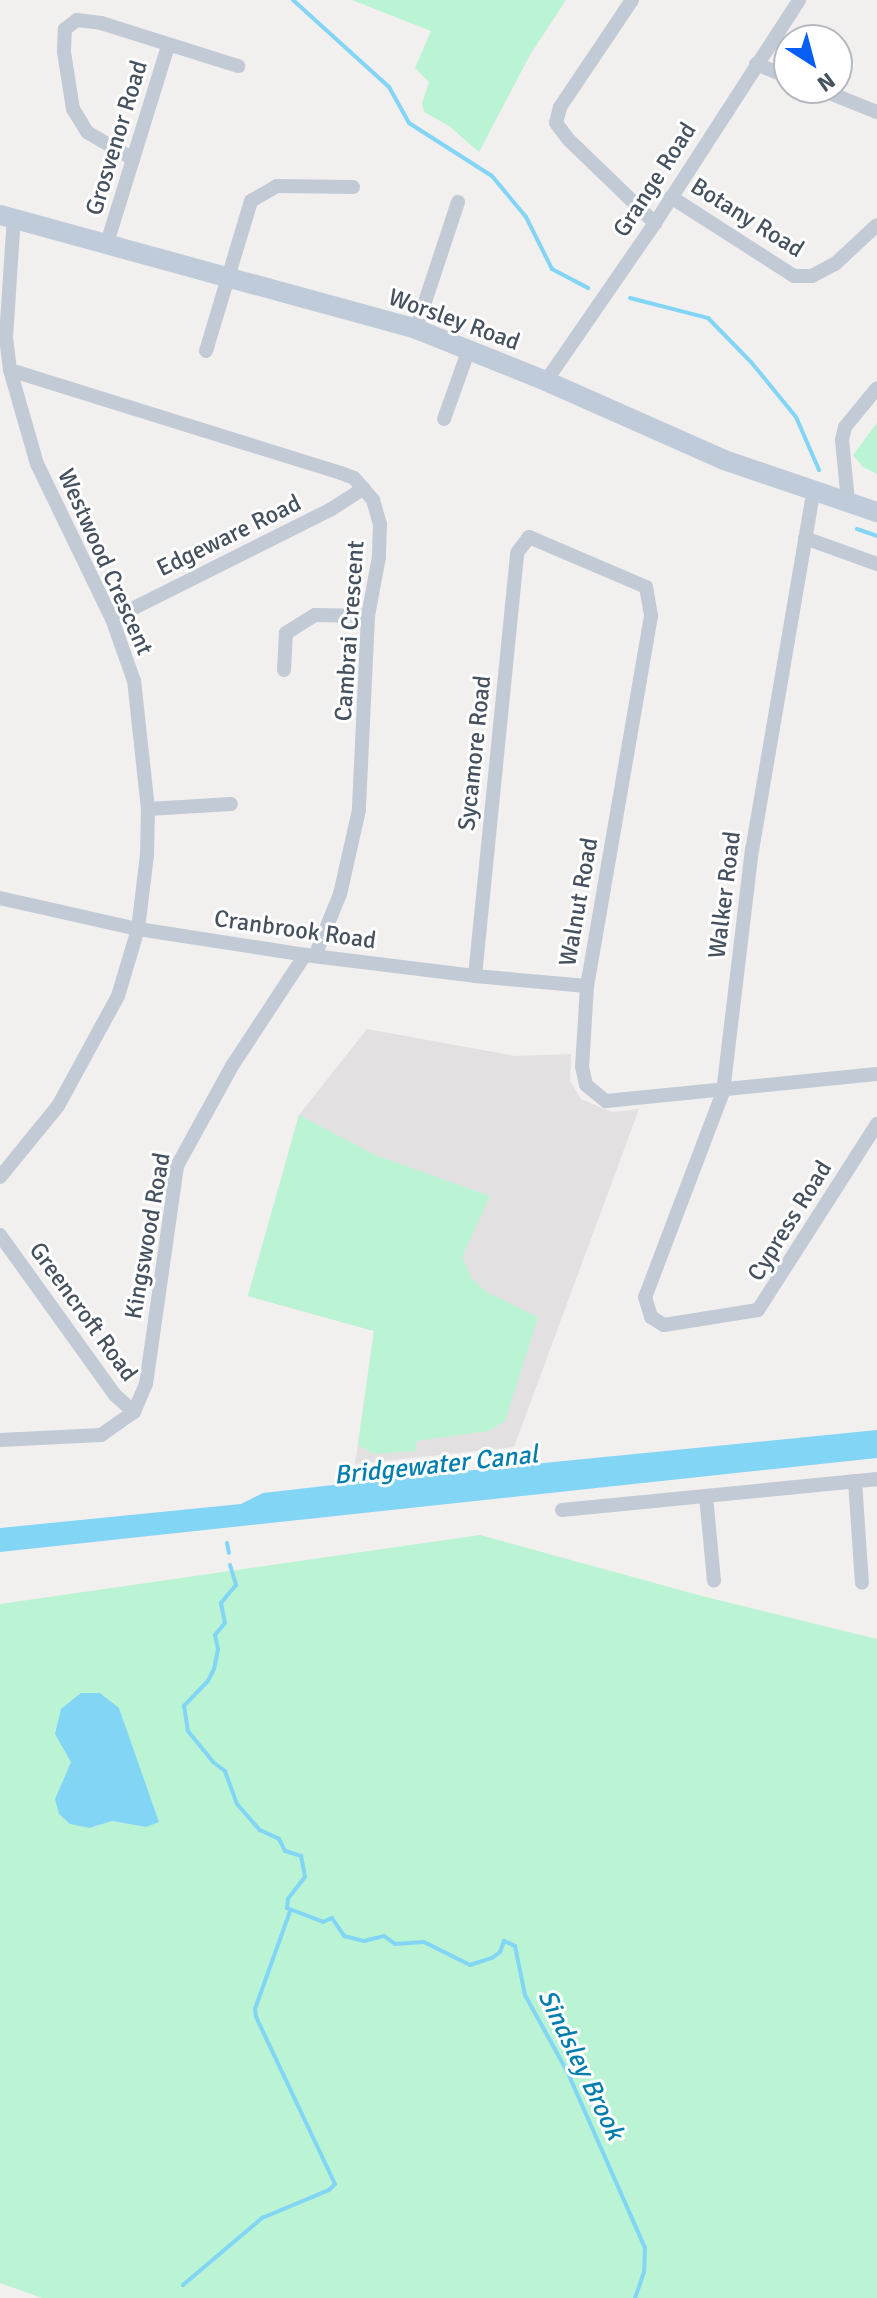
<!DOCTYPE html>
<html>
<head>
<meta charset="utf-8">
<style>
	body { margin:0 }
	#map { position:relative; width:877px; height:2298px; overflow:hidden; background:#f2efef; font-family:Signika,sans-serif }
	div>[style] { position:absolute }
	.education>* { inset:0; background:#e3e0e1 }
	.green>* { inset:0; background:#baf4d4 }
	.water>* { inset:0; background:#83d5f5 }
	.stream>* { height:4px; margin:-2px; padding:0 2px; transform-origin:2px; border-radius:2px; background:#83d5f5 }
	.minor>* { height:14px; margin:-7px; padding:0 7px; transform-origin:7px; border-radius:7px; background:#c2cad6 }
	.secondary>* { height:20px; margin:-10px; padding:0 10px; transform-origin:10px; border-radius:10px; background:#c0cbda }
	span { translate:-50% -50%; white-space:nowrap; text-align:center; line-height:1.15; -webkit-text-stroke:6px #fff; paint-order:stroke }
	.street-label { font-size:24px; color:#45515f }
	.water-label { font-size:26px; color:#017eaf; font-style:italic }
	.north { position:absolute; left:773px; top:24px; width:80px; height:80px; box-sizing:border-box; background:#fff; border:2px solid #b5b9bf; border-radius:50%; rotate:144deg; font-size:22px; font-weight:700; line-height:32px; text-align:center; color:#45515f }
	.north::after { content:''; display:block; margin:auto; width:28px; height:36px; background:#075ef4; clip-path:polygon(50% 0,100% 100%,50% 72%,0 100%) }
</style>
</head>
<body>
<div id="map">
	<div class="education">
		<i style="clip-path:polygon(367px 1029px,515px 1056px,571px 1054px,570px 1081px,581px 1099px,612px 1112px,639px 1109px,514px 1447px,355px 1464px,374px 1331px,248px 1296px,299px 1115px)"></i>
	</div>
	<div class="green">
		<i style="clip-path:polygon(352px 0,566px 0,530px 55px,479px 152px,449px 126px,424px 112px,422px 103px,429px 82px,415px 68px,431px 31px)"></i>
		<i style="clip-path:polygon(877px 423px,877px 474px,863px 467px,853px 455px)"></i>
		<i style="clip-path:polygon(299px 1115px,375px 1155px,490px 1196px,462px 1257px,472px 1279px,488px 1293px,538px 1317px,505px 1421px,488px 1431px,417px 1441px,415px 1451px,374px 1454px,358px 1445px,374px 1331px,248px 1296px)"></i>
		<i style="clip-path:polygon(evenodd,480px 1535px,702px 1596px,877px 1639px,877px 2298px,42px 2298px,0 2283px,0 1604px,480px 1535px,119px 1708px,136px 1760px,146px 1827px,112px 1821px,91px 1828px,55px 1799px,71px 1762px,119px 1708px)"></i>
	</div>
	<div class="water">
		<i style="clip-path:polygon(877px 1430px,877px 1458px,0 1552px,0 1528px,241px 1504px,263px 1493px,403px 1477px)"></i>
		<i style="clip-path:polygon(81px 1693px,100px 1693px,119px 1708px,159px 1822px,146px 1827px,112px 1821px,90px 1828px,70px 1824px,59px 1814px,55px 1799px,71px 1762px,55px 1734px,61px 1709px)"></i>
	</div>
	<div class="stream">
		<i style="left:293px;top:0;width:130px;rotate:42.2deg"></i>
		<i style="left:389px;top:87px;width:41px;rotate:60.9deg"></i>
		<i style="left:409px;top:123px;width:98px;rotate:32.6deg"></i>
		<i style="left:492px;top:176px;width:53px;rotate:50.3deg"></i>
		<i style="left:526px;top:217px;width:58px;rotate:63.4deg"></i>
		<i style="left:552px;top:269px;width:41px;rotate:27.8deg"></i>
		<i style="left:630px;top:298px;width:81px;rotate:14.4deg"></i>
		<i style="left:708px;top:318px;width:62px;rotate:45.7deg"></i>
		<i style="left:751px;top:362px;width:71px;rotate:50.7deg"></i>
		<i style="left:796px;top:417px;width:58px;rotate:66.5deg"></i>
		<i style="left:857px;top:529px;width:21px;rotate:19deg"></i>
		<i style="left:227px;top:1543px;width:10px;rotate:79deg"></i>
		<i style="left:230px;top:1565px;width:21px;rotate:73deg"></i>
		<i style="left:236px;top:1585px;width:23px;rotate:130deg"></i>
		<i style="left:221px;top:1603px;width:20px;rotate:79deg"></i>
		<i style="left:225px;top:1623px;width:16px;rotate:130deg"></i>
		<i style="left:215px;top:1635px;width:14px;rotate:78deg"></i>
		<i style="left:218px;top:1649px;width:20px;rotate:101deg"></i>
		<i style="left:214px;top:1669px;width:13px;rotate:117deg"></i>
		<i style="left:208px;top:1681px;width:35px;rotate:134deg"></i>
		<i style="left:184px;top:1706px;width:25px;rotate:81deg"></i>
		<i style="left:188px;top:1731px;width:40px;rotate:51deg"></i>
		<i style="left:213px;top:1762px;width:15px;rotate:37deg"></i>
		<i style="left:225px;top:1771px;width:35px;rotate:70deg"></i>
		<i style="left:237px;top:1804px;width:35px;rotate:49deg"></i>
		<i style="left:260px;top:1830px;width:21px;rotate:25deg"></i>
		<i style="left:279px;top:1839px;width:13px;rotate:63deg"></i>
		<i style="left:285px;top:1851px;width:17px;rotate:17deg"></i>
		<i style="left:301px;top:1856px;width:21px;rotate:79deg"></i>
		<i style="left:305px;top:1877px;width:28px;rotate:128deg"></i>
		<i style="left:288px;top:1899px;width:9px;rotate:96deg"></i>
		<i style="left:287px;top:1908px;width:39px;rotate:21deg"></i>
		<i style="left:323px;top:1922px;width:10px;rotate:-24deg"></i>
		<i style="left:332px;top:1918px;width:22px;rotate:56deg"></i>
		<i style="left:344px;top:1936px;width:21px;rotate:14deg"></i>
		<i style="left:364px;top:1941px;width:21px;rotate:-14deg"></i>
		<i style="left:384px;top:1936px;width:14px;rotate:36deg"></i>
		<i style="left:395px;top:1944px;width:29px;rotate:-4deg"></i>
		<i style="left:424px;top:1942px;width:51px;rotate:26.6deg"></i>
		<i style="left:470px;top:1965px;width:23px;rotate:-18deg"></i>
		<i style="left:492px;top:1958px;width:10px;rotate:-37deg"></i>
		<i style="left:500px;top:1952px;width:12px;rotate:-70deg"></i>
		<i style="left:504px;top:1941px;width:12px;rotate:24deg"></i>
		<i style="left:515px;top:1946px;width:50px;rotate:78.5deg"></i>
		<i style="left:525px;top:1995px;width:87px;rotate:61.1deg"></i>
		<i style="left:567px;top:2071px;width:193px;rotate:66.2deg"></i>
		<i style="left:645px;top:2248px;width:24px;rotate:92deg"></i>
		<i style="left:644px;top:2272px;width:28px;rotate:109deg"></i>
		<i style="left:183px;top:2285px;width:104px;rotate:-40.3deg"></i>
		<i style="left:262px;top:2218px;width:73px;rotate:-22.7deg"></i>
		<i style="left:329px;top:2190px;width:8px;rotate:-45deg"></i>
		<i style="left:335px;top:2184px;width:185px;rotate:-115.3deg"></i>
		<i style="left:256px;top:2017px;width:8px;rotate:-97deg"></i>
		<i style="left:255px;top:2009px;width:104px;rotate:-70.3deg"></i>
	</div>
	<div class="minor">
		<i style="left:632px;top:0;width:129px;rotate:123.9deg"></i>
		<i style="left:560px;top:107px;width:16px;rotate:104deg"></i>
		<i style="left:556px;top:123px;width:21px;rotate:53deg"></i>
		<i style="left:569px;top:140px;width:120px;rotate:44deg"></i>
		<i style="left:756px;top:64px;width:35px;rotate:22deg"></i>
		<i style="left:817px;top:88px;width:65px;rotate:21.8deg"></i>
		<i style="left:133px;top:159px;width:53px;rotate:-149.6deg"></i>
		<i style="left:87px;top:132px;width:27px;rotate:-121deg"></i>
		<i style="left:73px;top:109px;width:58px;rotate:-99deg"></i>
		<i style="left:64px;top:52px;width:23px;rotate:-88deg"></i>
		<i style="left:65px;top:29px;width:15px;rotate:-37deg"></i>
		<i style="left:77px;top:20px;width:24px;rotate:7deg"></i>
		<i style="left:101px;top:23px;width:144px;rotate:17.4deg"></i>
		<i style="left:671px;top:197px;width:146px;rotate:32.7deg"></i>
		<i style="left:794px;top:276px;width:18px"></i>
		<i style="left:812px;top:276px;width:26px;rotate:-28deg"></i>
		<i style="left:835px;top:264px;width:57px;rotate:-42.9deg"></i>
		<i style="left:107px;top:243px;width:206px;rotate:-72.8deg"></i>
		<i style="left:416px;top:329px;width:134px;rotate:-71.7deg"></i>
		<i style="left:206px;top:351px;width:157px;rotate:-73.3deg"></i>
		<i style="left:251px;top:201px;width:30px;rotate:-30deg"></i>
		<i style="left:277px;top:186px;width:76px;rotate:0.8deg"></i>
		<i style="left:10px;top:370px;width:347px;rotate:17.3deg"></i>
		<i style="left:341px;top:473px;width:14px;rotate:21deg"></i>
		<i style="left:354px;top:478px;width:29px;rotate:49deg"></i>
		<i style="left:373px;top:500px;width:25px;rotate:74deg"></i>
		<i style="left:380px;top:524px;width:33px;rotate:92deg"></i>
		<i style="left:379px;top:557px;width:60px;rotate:100.6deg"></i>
		<i style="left:368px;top:616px;width:194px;rotate:92.7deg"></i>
		<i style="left:359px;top:810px;width:86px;rotate:102.7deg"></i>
		<i style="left:340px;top:894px;width:67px;rotate:112deg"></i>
		<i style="left:546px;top:381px;width:192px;rotate:-55.4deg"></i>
		<i style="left:655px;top:223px;width:265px;rotate:-57.1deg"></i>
		<i style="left:444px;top:419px;width:71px;rotate:-70.3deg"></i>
		<i style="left:814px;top:488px;width:366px;rotate:99.7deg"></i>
		<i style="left:752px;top:849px;width:245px;rotate:96.8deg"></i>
		<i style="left:723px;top:1092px;width:219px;rotate:110.8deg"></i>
		<i style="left:645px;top:1297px;width:21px;rotate:73deg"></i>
		<i style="left:651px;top:1317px;width:15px;rotate:32deg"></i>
		<i style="left:664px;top:1325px;width:95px;rotate:-9.1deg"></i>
		<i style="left:758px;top:1310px;width:221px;rotate:-57.4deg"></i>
		<i style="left:848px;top:502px;width:62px;rotate:-95.5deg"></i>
		<i style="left:842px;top:440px;width:13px;rotate:-77deg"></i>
		<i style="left:845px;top:427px;width:50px;rotate:-50.6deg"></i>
		<i style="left:805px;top:538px;width:77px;rotate:19.9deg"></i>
		<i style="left:112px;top:619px;width:244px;rotate:-26.6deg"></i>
		<i style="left:330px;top:510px;width:40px;rotate:-32.9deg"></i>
		<i style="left:284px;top:670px;width:37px;rotate:-87deg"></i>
		<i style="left:286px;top:633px;width:34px;rotate:-32deg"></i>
		<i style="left:315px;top:615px;width:53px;rotate:1.1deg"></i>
		<i style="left:148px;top:809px;width:83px;rotate:-3.4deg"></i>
		<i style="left:0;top:898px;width:141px;rotate:12.7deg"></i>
		<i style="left:138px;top:929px;width:169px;rotate:8.8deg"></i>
		<i style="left:305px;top:955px;width:171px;rotate:7deg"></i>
		<i style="left:475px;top:976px;width:112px;rotate:5.1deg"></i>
		<i style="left:475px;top:976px;width:425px;rotate:-84.3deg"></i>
		<i style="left:517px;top:553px;width:20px;rotate:-53deg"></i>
		<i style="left:529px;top:537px;width:127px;rotate:23.1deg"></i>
		<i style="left:646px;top:587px;width:29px;rotate:80deg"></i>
		<i style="left:651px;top:616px;width:375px;rotate:99.8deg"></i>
		<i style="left:587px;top:986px;width:81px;rotate:93.5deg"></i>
		<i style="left:582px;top:1067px;width:18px;rotate:77deg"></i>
		<i style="left:586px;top:1085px;width:26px;rotate:39deg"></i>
		<i style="left:606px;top:1101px;width:272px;rotate:-5.7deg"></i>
		<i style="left:0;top:1177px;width:92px;rotate:-50.8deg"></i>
		<i style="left:58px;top:1106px;width:125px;rotate:-61.4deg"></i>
		<i style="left:118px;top:996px;width:70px;rotate:-73.4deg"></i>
		<i style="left:138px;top:929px;width:75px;rotate:-83.1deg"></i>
		<i style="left:147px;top:855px;width:46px;rotate:-88.8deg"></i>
		<i style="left:148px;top:809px;width:129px;rotate:-96.2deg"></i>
		<i style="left:134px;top:681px;width:66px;rotate:-109.5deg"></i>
		<i style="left:112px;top:619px;width:172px;rotate:-115.8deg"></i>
		<i style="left:37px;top:464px;width:98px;rotate:-106deg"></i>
		<i style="left:10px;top:370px;width:33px;rotate:-97deg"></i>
		<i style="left:6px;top:337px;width:120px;rotate:-86.2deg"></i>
		<i style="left:0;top:1235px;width:197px;rotate:54.3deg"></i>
		<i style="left:115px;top:1395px;width:25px;rotate:42deg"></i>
		<i style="left:0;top:1440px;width:101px;rotate:-2.8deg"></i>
		<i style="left:101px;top:1435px;width:40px;rotate:-34.9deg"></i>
		<i style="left:134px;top:1412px;width:30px;rotate:-67deg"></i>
		<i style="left:146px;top:1384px;width:220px;rotate:-81.9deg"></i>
		<i style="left:177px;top:1166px;width:114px;rotate:-61.2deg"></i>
		<i style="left:232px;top:1066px;width:133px;rotate:-56.7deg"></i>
		<i style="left:855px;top:1481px;width:102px;rotate:86.1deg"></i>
		<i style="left:706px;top:1496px;width:85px;rotate:84.6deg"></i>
		<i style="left:562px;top:1510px;width:317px;rotate:-5.6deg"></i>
	</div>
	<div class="secondary">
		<i style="left:0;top:215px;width:431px;rotate:15.3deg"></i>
		<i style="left:416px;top:329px;width:140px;rotate:21.8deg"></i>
		<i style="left:546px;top:381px;width:195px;rotate:23.9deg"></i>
		<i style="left:724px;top:460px;width:162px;rotate:18.8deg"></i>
	</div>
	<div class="street-label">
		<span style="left:117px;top:138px;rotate:-73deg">Grosvenor Road</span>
		<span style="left:655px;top:180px;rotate:-57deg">Grange Road</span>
		<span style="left:747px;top:218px;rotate:32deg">Botany Road</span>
		<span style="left:454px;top:320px;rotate:20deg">Worsley Road</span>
		<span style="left:229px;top:536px;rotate:-26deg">Edgeware Road</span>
		<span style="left:105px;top:562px;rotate:66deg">Westwood Crescent</span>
		<span style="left:350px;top:631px;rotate:-86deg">Cambrai Crescent</span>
		<span style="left:475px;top:753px;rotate:-84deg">Sycamore Road</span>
		<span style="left:725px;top:895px;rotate:-83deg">Walker Road</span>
		<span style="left:579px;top:902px;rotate:-80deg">Walnut Road</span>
		<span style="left:295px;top:930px;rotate:8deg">Cranbrook Road</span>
		<span style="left:790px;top:1221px;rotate:-58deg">Cypress Road</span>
		<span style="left:148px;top:1236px;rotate:-80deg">Kingswood Road</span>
		<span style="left:83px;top:1312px;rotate:54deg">Greencroft Road</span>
	</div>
	<div class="water-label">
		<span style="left:436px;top:1466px;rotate:-6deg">Bridgewater Canal</span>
		<span style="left:580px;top:2065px;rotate:64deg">Sindsley Brook</span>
	</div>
	<div class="north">N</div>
</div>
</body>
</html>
